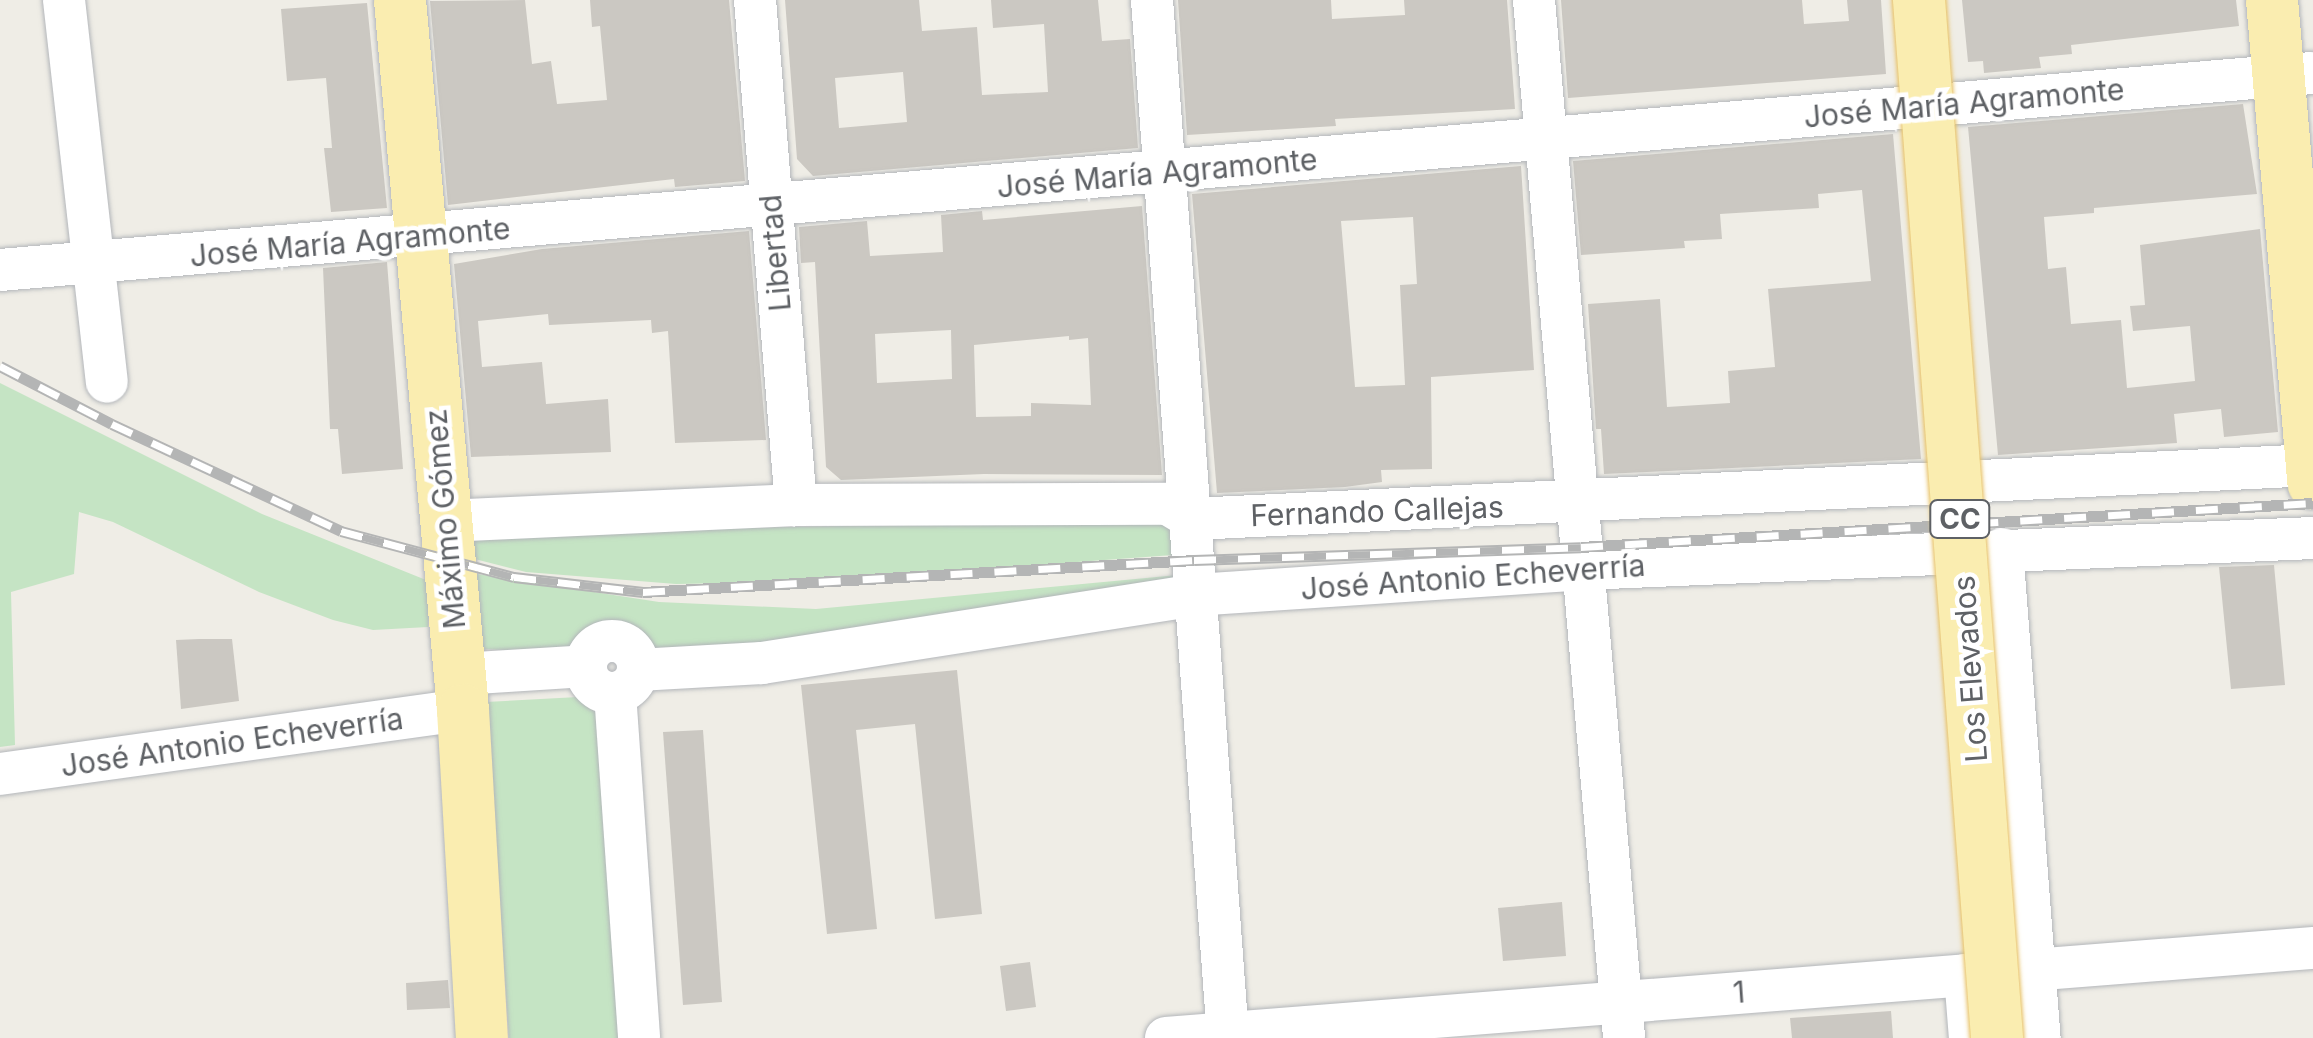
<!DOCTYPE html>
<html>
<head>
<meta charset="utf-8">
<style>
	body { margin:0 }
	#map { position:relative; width:2313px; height:1038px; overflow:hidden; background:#efede6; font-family:Inter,sans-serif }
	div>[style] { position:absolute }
	.green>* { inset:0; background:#c5e4c4 }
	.building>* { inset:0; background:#cbc8c2 }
	.roads { filter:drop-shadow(0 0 2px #b3b6ba) drop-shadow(0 0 2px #b3b6ba) }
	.minor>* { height:42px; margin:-21px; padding:0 21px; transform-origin:21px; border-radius:21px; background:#fff }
	.minor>.ring { margin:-21px; padding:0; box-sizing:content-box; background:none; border:42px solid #fff; border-radius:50% }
	.major>* { height:52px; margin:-26px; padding:0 26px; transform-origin:26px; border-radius:26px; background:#faedb0 }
	.rail>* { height:11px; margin-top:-5.5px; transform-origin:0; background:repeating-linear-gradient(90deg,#fff 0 22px,#b4b5b5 0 44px); box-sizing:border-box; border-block:2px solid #b4b5b5 }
	.bridges { filter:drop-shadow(0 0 2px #e8c266) drop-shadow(0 0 2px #e8c266) }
	.major-bridge>* { height:52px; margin:-26px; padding:0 26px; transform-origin:26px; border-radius:26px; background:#faedb0 }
	span { translate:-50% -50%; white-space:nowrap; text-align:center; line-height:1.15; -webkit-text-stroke:9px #fff; paint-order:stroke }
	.shield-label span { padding:2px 8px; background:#fff; border:2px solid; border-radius:8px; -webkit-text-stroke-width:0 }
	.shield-label { font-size:28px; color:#5e6165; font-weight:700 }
	.street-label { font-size:30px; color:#5e6165 }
</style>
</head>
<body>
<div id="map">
	<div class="green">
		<i style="clip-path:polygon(0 383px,262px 514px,431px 582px,428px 627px,373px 630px,333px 620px,259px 592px,113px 522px,79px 512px,74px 574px,11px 592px,15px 745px,0 747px)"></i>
		<i style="clip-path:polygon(1165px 520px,1174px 525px,1173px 555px,802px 582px,676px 584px,526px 572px,463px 556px,475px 533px)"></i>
		<i style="clip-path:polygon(477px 574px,659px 602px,816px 609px,1178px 575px,1179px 585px,882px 635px,654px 655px,626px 631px,586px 633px,562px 653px,483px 649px)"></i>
		<i style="clip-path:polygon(597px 696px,626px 1038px,509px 1038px,486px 702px)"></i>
	</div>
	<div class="building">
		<i style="clip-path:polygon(525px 0,532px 64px,551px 61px,557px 104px,607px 100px,600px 26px,592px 27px,590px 0,729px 0,745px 181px,675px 187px,674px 179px,448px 205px,430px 1px)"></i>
		<i style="clip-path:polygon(evenodd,785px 0,919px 0,922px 31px,977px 27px,982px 95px,1048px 92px,1044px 24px,993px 28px,991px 0,1098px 0,1102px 41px,1130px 39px,1138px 148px,813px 176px,797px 159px,785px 0,903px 72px,907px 122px,839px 128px,835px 78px,903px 72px)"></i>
		<i style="clip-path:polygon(1178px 0,1331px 0,1332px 19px,1405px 15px,1404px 0,1507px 0,1515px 109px,1335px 119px,1336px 126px,1187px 135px)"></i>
		<i style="clip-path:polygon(1561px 0,1802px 0,1804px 24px,1849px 21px,1847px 0,1881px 0,1886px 74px,1568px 98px)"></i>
		<i style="clip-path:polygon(1962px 0,2236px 0,2239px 26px,2071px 45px,2072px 54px,2039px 57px,2041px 68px,1984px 73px,1983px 61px,1968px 62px)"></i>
		<i style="clip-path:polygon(367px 3px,387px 208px,331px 212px,324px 148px,332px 148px,326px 78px,287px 81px,281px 9px)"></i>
		<i style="clip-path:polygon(2243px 104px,2257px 194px,2094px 208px,2094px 213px,2044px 217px,2048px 269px,2066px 267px,2071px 324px,2121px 320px,2127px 388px,2195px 381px,2190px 326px,2133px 331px,2130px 306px,2145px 305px,2140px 245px,2260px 229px,2278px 432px,2224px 437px,2221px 409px,2174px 414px,2177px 443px,1998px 455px,1968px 127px)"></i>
		<i style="clip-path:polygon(1893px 134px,1921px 459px,1604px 474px,1601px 429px,1596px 429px,1588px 304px,1660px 299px,1667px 407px,1730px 403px,1728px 371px,1775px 367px,1768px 289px,1871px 281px,1862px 190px,1818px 194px,1819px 208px,1720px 214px,1722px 239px,1684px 241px,1685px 248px,1581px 255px,1573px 161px)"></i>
		<i style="clip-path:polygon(evenodd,1521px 166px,1534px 370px,1431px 377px,1432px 469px,1381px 470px,1382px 482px,1345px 487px,1217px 493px,1192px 194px,1521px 166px,1413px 217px,1417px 284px,1400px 285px,1405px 385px,1355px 387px,1341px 221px,1413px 217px)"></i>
		<i style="clip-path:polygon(evenodd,1142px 206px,1162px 475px,984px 474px,841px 480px,826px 467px,815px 262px,801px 263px,799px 227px,867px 221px,870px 256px,943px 252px,941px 215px,982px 211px,983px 220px,1142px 206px,951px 330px,952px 379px,877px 383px,875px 334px,951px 330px,1142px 206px,1069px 336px,1069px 340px,1088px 338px,1091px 405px,1031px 403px,1031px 416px,976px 417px,974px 345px,1069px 336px)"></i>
		<i style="clip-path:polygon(749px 231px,766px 440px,675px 443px,668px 331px,652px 333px,651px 320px,549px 325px,548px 314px,478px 321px,482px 367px,542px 362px,546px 404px,608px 399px,611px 452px,471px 457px,454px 264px,542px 249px)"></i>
		<i style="clip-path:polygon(387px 262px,403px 469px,342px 474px,338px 429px,330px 429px,323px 268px)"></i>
		<i style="clip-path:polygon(2274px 565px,2285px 685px,2231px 689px,2219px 567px)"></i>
		<i style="clip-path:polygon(199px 639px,232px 639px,239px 701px,181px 709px,176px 640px)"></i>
		<i style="clip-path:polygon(957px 670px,982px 914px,935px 919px,915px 724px,856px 730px,877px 929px,827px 934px,801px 685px)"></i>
		<i style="clip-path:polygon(703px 730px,722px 1002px,683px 1005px,663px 732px)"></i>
		<i style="clip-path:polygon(1562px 902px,1566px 956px,1503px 961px,1498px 908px)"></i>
		<i style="clip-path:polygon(1030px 962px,1036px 1007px,1006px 1011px,1000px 966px)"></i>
		<i style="clip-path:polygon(448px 980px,450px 1008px,407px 1010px,406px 983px)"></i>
		<i style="clip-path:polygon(1891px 1011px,1893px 1038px,1792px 1038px,1790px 1018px)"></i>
	</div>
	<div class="roads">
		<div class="minor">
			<i style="left:64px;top:0;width:384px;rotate:83.6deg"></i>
			<i style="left:755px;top:0;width:507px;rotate:85.36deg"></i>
			<i style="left:1152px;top:0;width:1041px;rotate:85.81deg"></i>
			<i style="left:1534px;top:0;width:1042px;rotate:85.04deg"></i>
			<i style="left:0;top:270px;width:2321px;rotate:-4.87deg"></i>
			<i style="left:445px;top:521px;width:351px;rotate:-2.6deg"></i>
			<i style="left:796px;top:505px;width:372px;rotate:-0.2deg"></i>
			<i style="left:1168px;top:504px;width:29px;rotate:31deg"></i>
			<i style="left:1193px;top:519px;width:1121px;rotate:-2.76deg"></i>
			<i style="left:2002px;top:549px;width:490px;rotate:85.6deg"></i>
			<i class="ring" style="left:586px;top:641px;width:10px;height:10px"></i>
			<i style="left:638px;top:670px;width:124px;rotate:-3.2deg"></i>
			<i style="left:762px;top:663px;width:438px;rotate:-8.9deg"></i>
			<i style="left:1195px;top:595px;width:389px;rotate:-3.8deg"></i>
			<i style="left:1583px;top:569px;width:731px;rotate:-2.43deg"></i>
			<i style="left:460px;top:674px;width:126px;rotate:-3.6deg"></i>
			<i style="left:615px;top:693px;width:346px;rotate:86deg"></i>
			<i style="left:0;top:774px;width:467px;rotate:-7.9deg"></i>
			<i style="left:1965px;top:975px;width:63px;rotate:85.5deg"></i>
			<i style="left:1166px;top:1038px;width:1151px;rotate:-4.49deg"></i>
		</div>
		<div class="major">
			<i style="left:400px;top:0;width:713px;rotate:84.93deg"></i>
			<i style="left:463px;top:710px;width:329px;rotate:86.7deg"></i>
			<i style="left:2272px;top:0;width:485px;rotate:85.1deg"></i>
		</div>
	</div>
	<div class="rail">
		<i style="left:0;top:366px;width:126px;rotate:27.4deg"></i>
		<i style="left:112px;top:424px;width:253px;rotate:25deg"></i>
		<i style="left:341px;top:531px;width:179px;rotate:14.9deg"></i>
		<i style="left:514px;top:577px;width:130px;rotate:6.6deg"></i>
		<i style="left:643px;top:592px;width:552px;rotate:-3.32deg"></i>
		<i style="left:1194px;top:560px;width:387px;rotate:-1.9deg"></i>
		<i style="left:1581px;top:547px;width:733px;rotate:-3.44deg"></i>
	</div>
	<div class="bridges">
		<div class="major-bridge">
			<i style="left:1919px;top:0;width:1041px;rotate:85.7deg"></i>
		</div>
	</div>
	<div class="shield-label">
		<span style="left:1960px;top:519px">CC</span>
	</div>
	<div class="street-label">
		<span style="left:1964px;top:103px;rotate:-5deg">José María Agramonte</span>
		<span style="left:1157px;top:173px;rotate:-5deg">José María Agramonte</span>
		<span style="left:350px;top:242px;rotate:-5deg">José María Agramonte</span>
		<span style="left:775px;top:253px;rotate:-95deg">Libertad</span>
		<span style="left:1377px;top:511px;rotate:-2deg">Fernando Callejas</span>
		<span style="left:445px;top:519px;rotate:-95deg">Máximo Gómez</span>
		<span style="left:1473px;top:577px;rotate:-4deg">José Antonio Echeverría</span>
		<span style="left:1970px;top:669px;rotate:-94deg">Los Elevados</span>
		<span style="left:232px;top:742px;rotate:-8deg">José Antonio Echeverría</span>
		<span style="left:1739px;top:992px;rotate:-4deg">1</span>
	</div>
</div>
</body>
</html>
